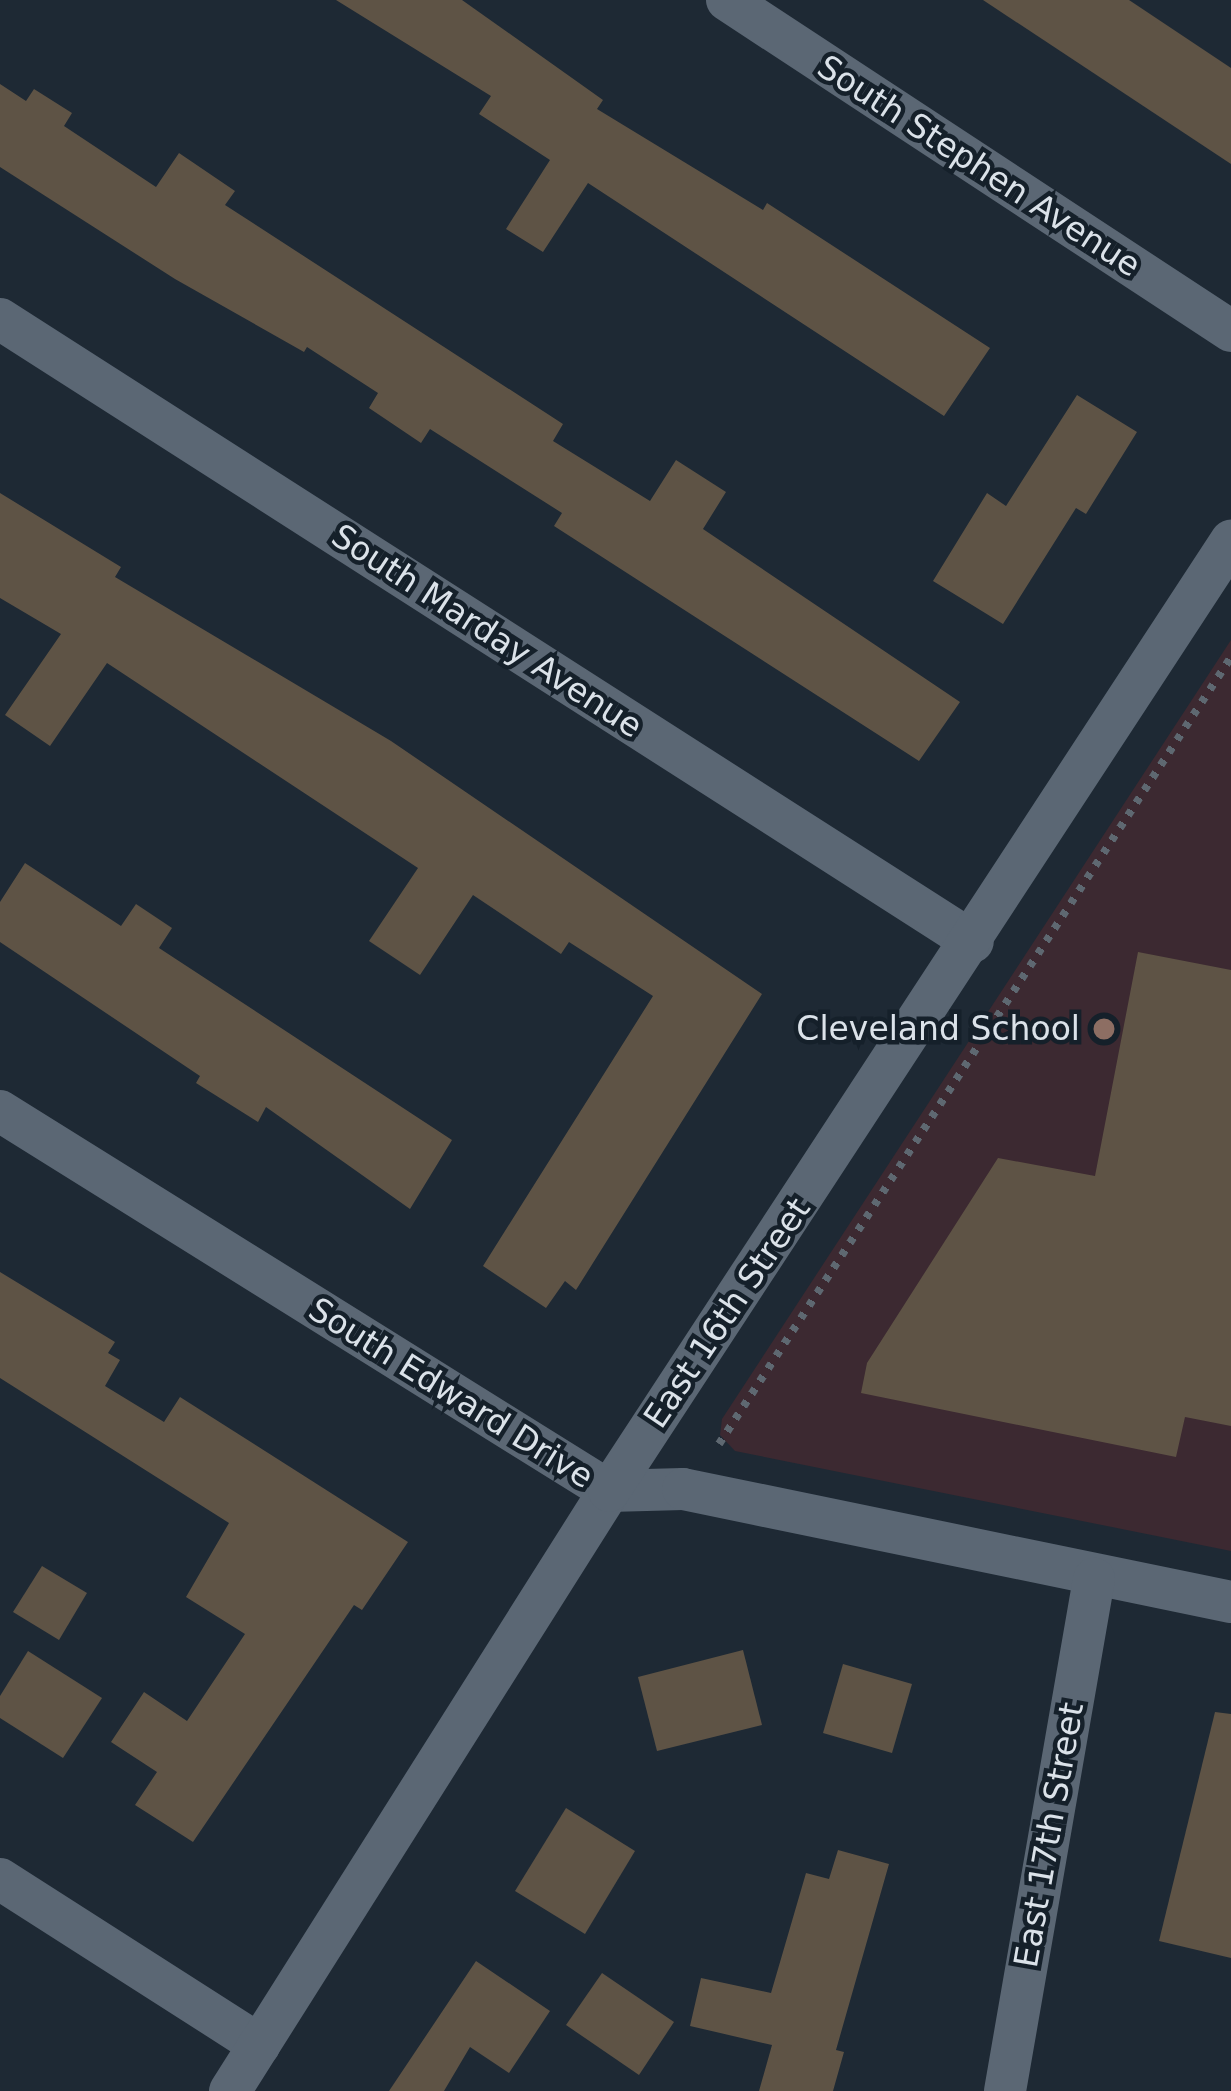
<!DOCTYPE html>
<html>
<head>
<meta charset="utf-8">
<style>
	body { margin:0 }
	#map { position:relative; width:1231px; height:2091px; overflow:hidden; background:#1e2934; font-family:"DejaVu Sans",sans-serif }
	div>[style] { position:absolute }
	.education>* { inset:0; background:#3c2931 }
	.building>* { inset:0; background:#5e5345 }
	.path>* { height:8px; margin-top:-4px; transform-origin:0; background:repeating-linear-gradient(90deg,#5e6871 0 6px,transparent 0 15px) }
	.street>* { height:42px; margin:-21px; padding:0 21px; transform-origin:21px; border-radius:21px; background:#5b6774 }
	.dots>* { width:33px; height:33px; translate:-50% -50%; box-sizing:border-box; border:6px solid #15202a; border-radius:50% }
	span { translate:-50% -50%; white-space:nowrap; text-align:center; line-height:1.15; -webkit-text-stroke:9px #15202a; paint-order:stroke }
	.street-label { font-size:33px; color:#dbe2e9 }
	.poi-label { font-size:33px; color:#dbe2e9 }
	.right { translate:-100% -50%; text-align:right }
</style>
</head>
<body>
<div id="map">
	<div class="education">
		<i style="clip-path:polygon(1231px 640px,1231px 1551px,735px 1451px,720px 1435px,722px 1419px)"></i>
	</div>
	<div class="building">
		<i style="clip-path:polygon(336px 0,462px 0,603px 100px,597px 109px,763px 210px,767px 203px,990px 348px,944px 416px,588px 183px,543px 252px,506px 229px,550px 160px,479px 114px,491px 96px)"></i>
		<i style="clip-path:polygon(983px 0,1129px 0,1231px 68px,1231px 164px)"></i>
		<i style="clip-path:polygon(0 84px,26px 101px,34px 89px,72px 113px,64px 126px,156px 187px,179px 153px,235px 191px,225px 205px,563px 424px,553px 441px,650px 501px,676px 460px,726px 492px,703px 529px,960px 702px,919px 761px,554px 526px,562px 513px,430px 429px,421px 443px,369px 408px,378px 393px,307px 347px,304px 352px,175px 279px,0 167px)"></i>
		<i style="clip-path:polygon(1077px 395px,1137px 432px,1086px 514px,1076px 508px,1003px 624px,933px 581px,987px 493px,1006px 506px)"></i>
		<i style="clip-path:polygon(0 493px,121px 567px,115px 577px,391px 741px,762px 994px,576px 1290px,565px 1281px,546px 1308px,483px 1266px,653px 996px,569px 942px,561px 954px,473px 895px,420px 975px,369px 941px,418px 868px,107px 663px,50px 746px,5px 715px,61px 634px,0 598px)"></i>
		<i style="clip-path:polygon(25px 863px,121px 926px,136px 904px,172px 928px,159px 948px,452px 1140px,410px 1209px,266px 1107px,258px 1122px,196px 1083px,200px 1076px,0 942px,0 902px)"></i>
		<i style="clip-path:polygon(1138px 952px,1231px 970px,1231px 1426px,1185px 1417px,1176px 1457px,861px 1393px,867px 1363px,998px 1158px,1095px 1176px)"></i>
		<i style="clip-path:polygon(0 1272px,115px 1342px,108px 1353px,120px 1360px,105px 1386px,164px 1422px,180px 1397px,408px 1542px,362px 1610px,354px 1605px,193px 1842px,135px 1805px,157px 1772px,111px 1742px,144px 1692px,187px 1721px,245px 1634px,186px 1597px,229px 1523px,0 1378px)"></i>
		<i style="clip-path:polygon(42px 1566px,87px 1593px,59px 1640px,13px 1612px)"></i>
		<i style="clip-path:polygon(743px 1650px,762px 1725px,657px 1751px,638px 1677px)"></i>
		<i style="clip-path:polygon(28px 1651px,102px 1698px,63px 1758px,0 1718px,0 1696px)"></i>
		<i style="clip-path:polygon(843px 1664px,912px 1684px,892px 1753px,823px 1733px)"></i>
		<i style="clip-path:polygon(1215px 1712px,1231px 1714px,1231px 1958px,1159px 1941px)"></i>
		<i style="clip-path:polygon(566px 1808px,635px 1851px,585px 1934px,515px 1891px)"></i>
		<i style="clip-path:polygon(838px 1850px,889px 1864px,836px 2050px,844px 2052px,833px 2091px,759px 2091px,772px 2045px,690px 2026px,701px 1978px,771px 1993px,806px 1873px,829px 1879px)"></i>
		<i style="clip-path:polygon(476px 1961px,550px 2011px,509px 2073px,470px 2047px,444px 2091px,389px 2091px)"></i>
		<i style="clip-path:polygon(602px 1973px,674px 2022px,639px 2075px,566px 2025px)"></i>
	</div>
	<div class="path">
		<i style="left:719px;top:1444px;width:939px;rotate:-56.95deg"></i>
	</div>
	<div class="street">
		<i style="left:727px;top:0;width:603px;rotate:33.29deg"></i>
		<i style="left:0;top:319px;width:1155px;rotate:32.63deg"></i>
		<i style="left:0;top:1111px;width:718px;rotate:31.96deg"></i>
		<i style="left:609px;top:1491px;width:74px;rotate:-1.5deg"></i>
		<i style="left:683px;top:1489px;width:560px;rotate:11.65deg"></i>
		<i style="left:0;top:1879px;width:308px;rotate:32.6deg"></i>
		<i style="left:230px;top:2091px;width:710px;rotate:-57.72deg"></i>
		<i style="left:609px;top:1491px;width:1136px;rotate:-56.79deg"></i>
		<i style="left:1005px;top:2091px;width:520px;rotate:-80.14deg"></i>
	</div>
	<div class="dots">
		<i style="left:1104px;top:1029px;background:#8d6e63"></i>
	</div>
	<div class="street-label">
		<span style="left:979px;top:166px;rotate:33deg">South Stephen Avenue</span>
		<span style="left:487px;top:631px;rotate:33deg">South Marday Avenue</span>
		<span style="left:727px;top:1313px;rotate:-56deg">East 16th Street</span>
		<span style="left:451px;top:1393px;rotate:32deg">South Edward Drive</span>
		<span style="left:1049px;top:1835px;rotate:-80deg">East 17th Street</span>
	</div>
	<div class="poi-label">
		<span class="right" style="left:1080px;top:1029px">Cleveland School</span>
	</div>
</div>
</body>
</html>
